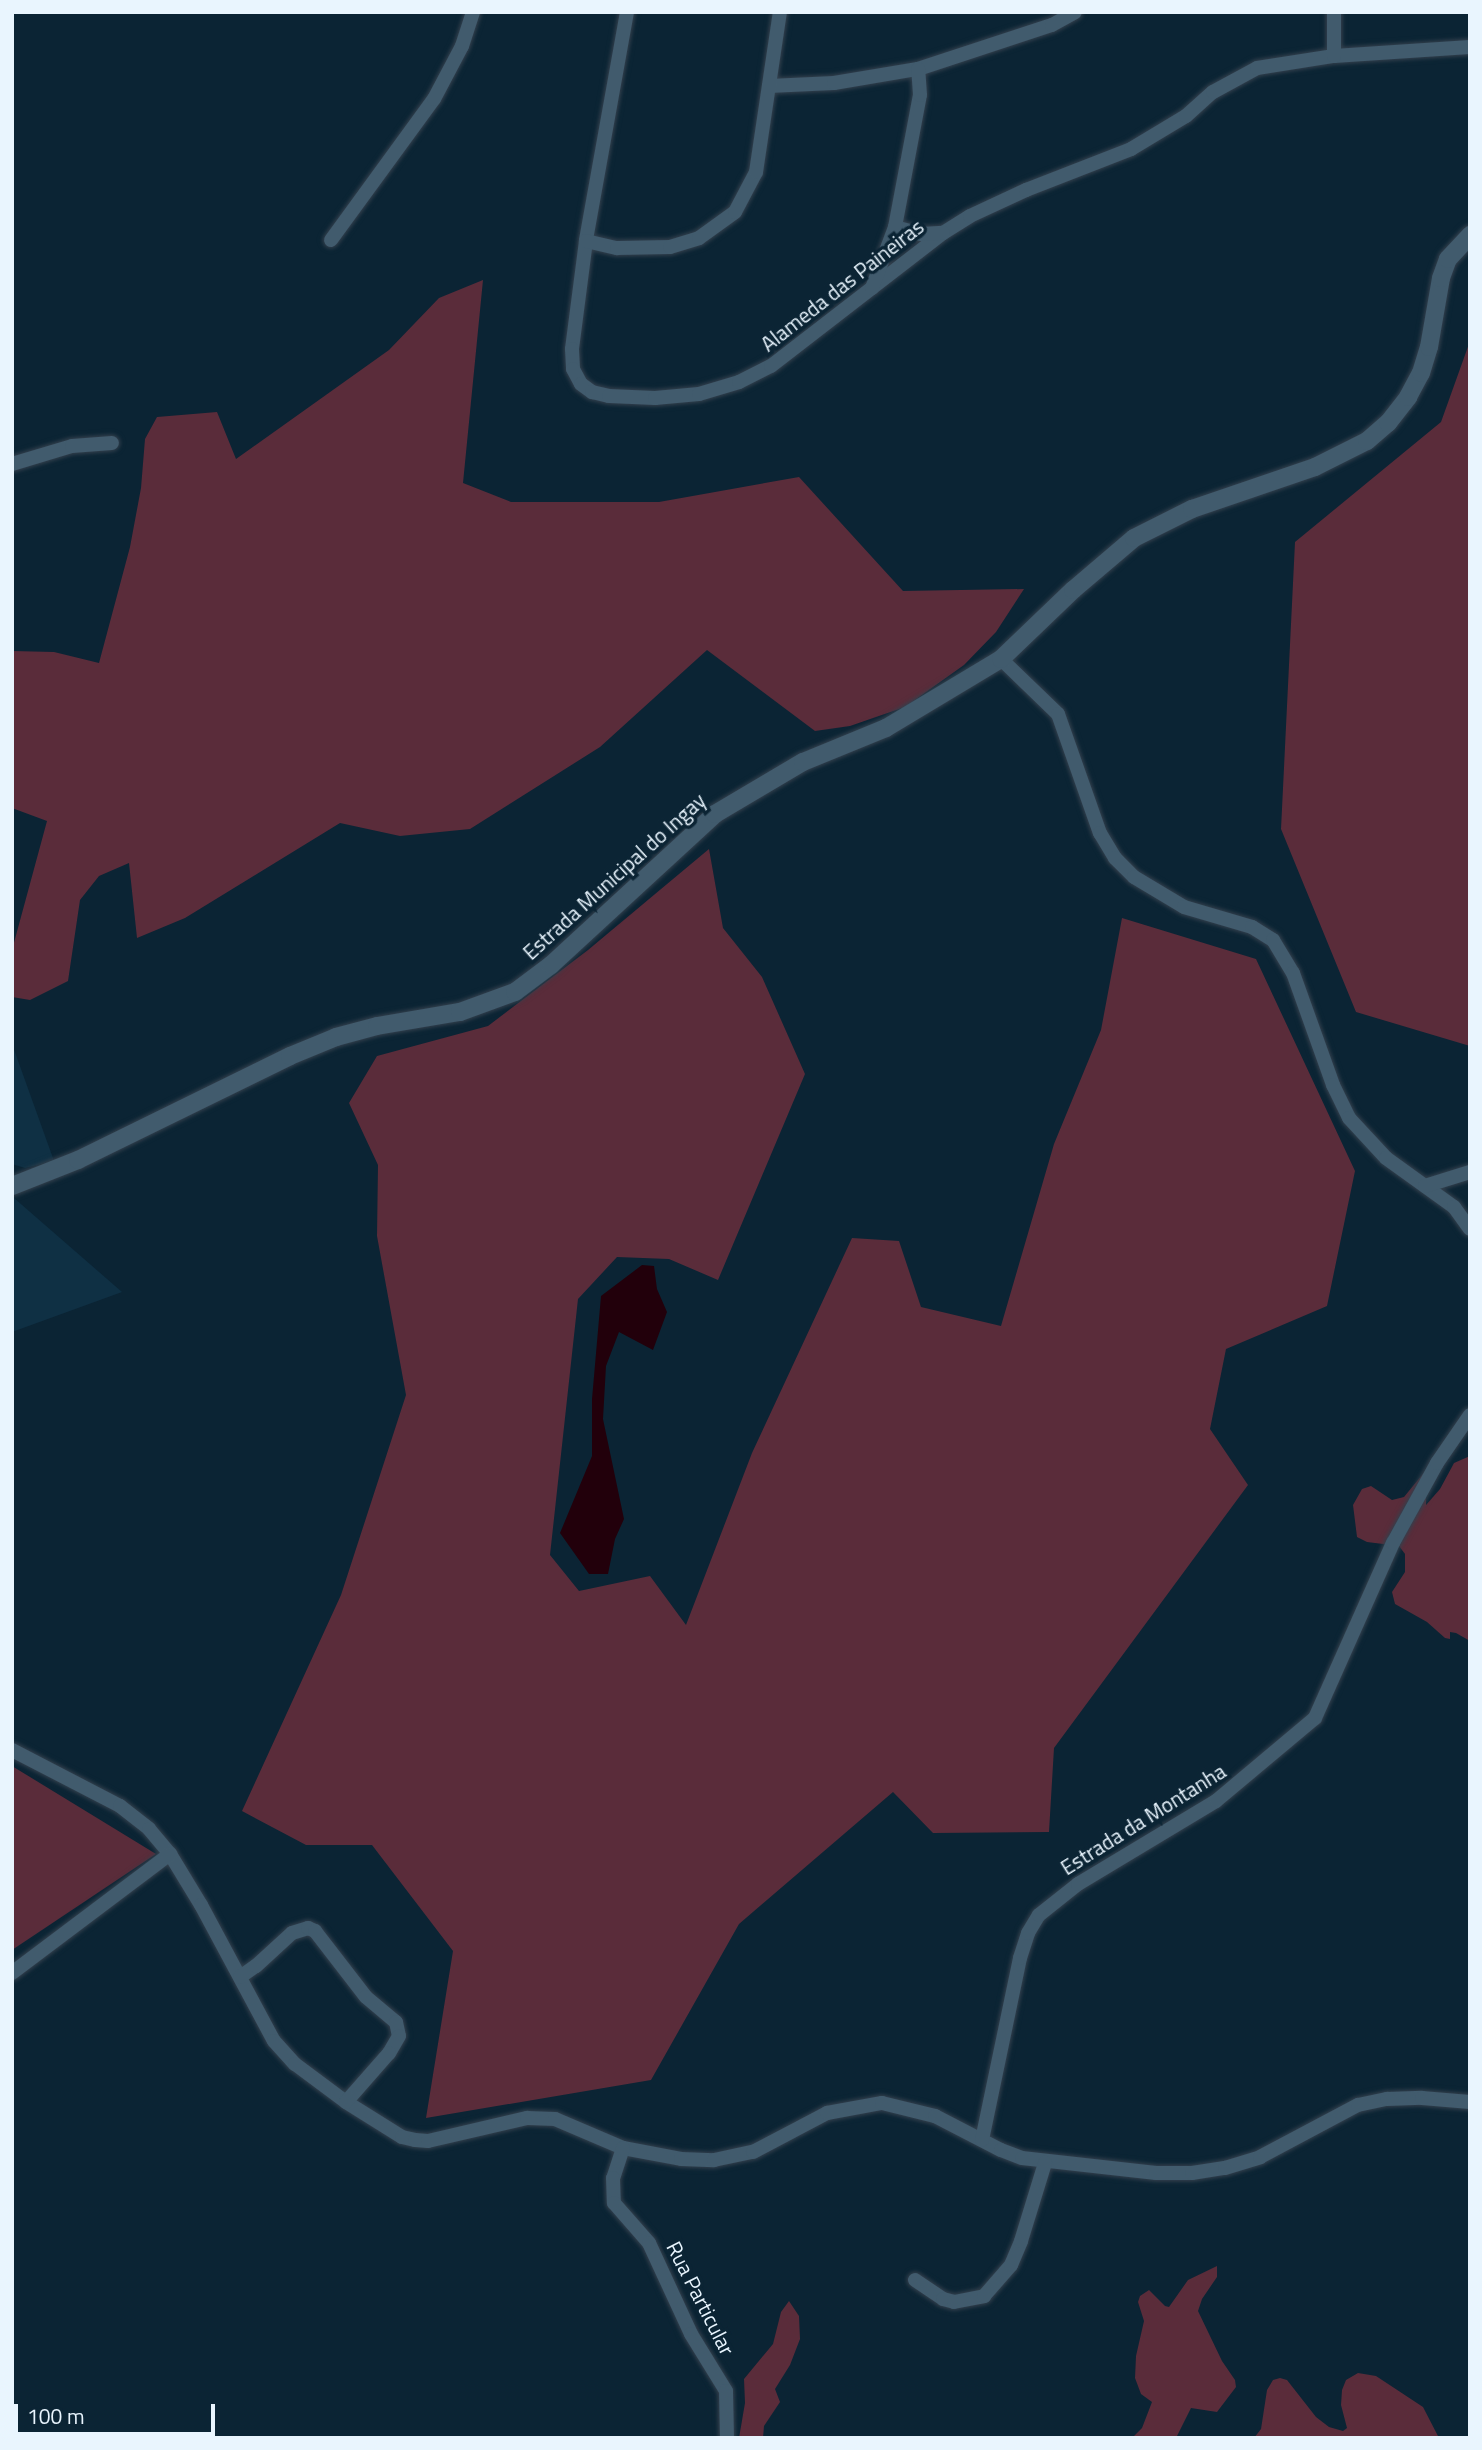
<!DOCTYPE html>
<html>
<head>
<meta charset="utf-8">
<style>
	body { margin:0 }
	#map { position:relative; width:1482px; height:2450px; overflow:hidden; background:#0b2434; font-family:"Titillium Web",sans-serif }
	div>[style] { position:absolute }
	.built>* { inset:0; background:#0f3044 }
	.green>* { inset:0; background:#5a2c3a }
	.water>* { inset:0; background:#22000b }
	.roads { filter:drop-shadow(0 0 2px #33404d) drop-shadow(0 0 2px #33404d) }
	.minor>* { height:14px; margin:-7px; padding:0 7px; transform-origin:7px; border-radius:7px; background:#415b6d }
	.tertiary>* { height:18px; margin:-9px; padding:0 9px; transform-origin:9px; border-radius:9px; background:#415b6d }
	span { translate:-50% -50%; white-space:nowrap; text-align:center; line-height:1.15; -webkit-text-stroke:7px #0b2434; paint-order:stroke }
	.street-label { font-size:21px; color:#e9f5fe }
	.frame { position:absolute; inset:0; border:14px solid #e9f5fe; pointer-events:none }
	.scale { position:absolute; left:14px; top:2404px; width:201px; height:32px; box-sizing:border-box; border:4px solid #e9f5fe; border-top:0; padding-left:9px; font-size:21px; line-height:24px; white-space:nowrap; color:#e9f5fe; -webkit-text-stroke:5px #0b2434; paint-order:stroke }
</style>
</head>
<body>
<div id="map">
	<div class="built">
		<i style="clip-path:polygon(12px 1044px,54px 1161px,25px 1168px,12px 1164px)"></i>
		<i style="clip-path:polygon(12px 1198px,14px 1198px,122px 1292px,12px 1332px)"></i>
	</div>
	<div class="green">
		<i style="clip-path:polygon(483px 280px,463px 483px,511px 502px,659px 502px,799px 477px,903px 591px,1024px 589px,996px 632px,964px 665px,905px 707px,850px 726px,815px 731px,707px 650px,600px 747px,470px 829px,400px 836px,340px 823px,185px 918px,137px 938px,129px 863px,99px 876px,80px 900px,68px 981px,30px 1000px,12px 997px,12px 950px,47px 821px,12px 808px,12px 651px,54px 652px,99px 663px,130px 547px,141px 488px,145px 439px,157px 417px,217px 412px,236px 459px,389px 350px,439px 298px)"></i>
		<i style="clip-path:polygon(1470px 341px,1470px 1046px,1356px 1012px,1281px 829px,1295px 542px,1441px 422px)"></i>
		<i style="clip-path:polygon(709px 849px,723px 928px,762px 977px,805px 1074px,718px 1280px,669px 1259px,617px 1257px,578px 1299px,550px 1555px,579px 1591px,650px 1576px,686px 1625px,752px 1453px,852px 1238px,899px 1241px,921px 1307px,1001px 1326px,1054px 1144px,1101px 1030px,1122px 918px,1256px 959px,1355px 1171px,1327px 1306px,1226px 1349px,1210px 1429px,1248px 1485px,1054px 1748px,1049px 1832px,933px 1833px,893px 1792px,739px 1924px,651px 2080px,426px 2118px,453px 1951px,372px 1845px,306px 1845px,242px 1811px,341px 1595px,406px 1395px,377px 1236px,378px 1165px,349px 1103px,377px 1056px,488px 1026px,588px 950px)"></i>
		<i style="clip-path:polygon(1454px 1436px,1426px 1495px,1426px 1505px,1440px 1489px,1454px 1463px,1470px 1456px,1470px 1641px,1456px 1633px,1450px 1632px,1450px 1639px,1445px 1638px,1427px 1622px,1395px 1604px,1392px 1592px,1405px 1572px,1405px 1554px,1399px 1546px,1367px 1542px,1357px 1537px,1353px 1505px,1362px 1489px,1371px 1486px,1392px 1500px,1404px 1497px)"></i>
		<i style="clip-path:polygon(12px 1766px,156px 1854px,12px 1950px)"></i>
		<i style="clip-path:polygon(1217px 2266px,1217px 2277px,1202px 2299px,1198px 2311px,1222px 2361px,1235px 2380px,1236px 2387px,1217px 2412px,1191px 2408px,1176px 2438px,1132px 2438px,1142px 2428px,1152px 2402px,1141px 2394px,1135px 2378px,1136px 2356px,1144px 2321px,1138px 2302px,1140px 2296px,1149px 2290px,1165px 2306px,1169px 2307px,1188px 2280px)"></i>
		<i style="clip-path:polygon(789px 2301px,799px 2316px,800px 2339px,790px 2365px,775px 2389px,780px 2402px,764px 2426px,763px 2438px,739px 2438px,745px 2403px,744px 2379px,773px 2344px,781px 2312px)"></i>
		<i style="clip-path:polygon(1358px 2373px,1376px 2376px,1423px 2407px,1439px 2438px,1254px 2438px,1261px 2429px,1267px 2390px,1273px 2380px,1280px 2378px,1287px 2380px,1316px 2417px,1329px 2427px,1343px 2431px,1347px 2428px,1341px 2405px,1342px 2390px,1346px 2380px)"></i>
	</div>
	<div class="water">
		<i style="clip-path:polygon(642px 1265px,654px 1266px,657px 1289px,667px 1312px,653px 1350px,619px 1332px,606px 1366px,603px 1419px,624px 1519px,615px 1539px,608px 1574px,589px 1574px,560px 1533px,592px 1456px,592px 1399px,601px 1296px)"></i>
	</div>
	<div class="roads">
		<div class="minor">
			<i style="left:627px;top:12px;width:233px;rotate:100.2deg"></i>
			<i style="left:586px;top:241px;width:109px;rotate:97.4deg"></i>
			<i style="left:572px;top:349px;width:20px;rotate:87deg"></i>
			<i style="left:573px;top:369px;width:17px;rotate:62deg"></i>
			<i style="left:581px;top:384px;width:14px;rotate:36deg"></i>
			<i style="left:592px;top:392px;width:17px;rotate:13deg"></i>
			<i style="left:609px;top:396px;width:46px;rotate:2.5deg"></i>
			<i style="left:655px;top:398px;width:44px;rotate:-5.2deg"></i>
			<i style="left:699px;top:394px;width:42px;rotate:-16.7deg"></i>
			<i style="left:739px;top:382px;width:36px;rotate:-27deg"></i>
			<i style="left:771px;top:366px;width:217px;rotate:-37.7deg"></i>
			<i style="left:943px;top:233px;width:32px;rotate:-32deg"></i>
			<i style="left:970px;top:216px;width:62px;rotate:-24.9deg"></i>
			<i style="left:1026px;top:190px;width:113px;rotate:-21.3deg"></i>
			<i style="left:1131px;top:149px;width:64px;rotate:-31deg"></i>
			<i style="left:1186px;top:116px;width:36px;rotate:-42deg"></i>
			<i style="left:1213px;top:92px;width:50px;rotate:-28.6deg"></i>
			<i style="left:1257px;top:68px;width:78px;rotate:-8.9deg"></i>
			<i style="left:1334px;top:56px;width:136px;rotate:-3.8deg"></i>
			<i style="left:1334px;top:12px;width:44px;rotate:90deg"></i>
			<i style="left:769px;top:86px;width:65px;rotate:-2.6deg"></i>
			<i style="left:834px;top:83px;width:85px;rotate:-9.5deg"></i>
			<i style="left:918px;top:69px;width:141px;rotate:-18.2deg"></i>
			<i style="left:1052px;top:25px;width:26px;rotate:-29deg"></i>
			<i style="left:895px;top:227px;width:27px;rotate:15deg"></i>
			<i style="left:921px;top:234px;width:22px;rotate:-3deg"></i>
			<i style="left:331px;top:240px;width:175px;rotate:-53.9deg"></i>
			<i style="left:434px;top:99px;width:60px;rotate:-62.2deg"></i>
			<i style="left:462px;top:46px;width:36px;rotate:-72deg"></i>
			<i style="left:586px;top:241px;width:32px;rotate:13deg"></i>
			<i style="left:617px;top:248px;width:53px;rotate:-1.1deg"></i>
			<i style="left:670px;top:247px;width:30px;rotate:-17deg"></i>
			<i style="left:699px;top:238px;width:44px;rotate:-35.8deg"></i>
			<i style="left:735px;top:212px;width:45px;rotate:-62.3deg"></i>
			<i style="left:756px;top:172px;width:162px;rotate:-81.5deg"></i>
			<i style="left:872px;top:288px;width:65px;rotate:-69.3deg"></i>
			<i style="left:895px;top:227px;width:134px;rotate:-79.3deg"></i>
			<i style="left:920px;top:95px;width:26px;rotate:-94deg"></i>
			<i style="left:12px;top:464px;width:63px;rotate:-16.7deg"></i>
			<i style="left:72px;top:446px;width:40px;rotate:-4.3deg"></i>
			<i style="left:1001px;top:659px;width:79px;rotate:44deg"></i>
			<i style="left:1058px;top:714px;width:126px;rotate:70.6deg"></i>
			<i style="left:1100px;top:833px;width:29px;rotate:59deg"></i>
			<i style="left:1115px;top:858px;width:27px;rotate:45deg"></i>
			<i style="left:1134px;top:877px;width:58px;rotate:31deg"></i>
			<i style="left:1184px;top:907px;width:71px;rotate:16.4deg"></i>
			<i style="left:1252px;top:927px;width:25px;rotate:32deg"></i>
			<i style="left:1273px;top:940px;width:39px;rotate:59deg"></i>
			<i style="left:1293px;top:973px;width:119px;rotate:70.3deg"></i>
			<i style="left:1333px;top:1085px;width:37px;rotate:64deg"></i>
			<i style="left:1349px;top:1118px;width:54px;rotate:47.2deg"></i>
			<i style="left:1386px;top:1158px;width:84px;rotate:35.8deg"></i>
			<i style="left:1454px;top:1207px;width:27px;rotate:54deg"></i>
			<i style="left:1425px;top:1186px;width:47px;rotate:-17.3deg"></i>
			<i style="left:12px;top:1750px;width:122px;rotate:27.4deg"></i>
			<i style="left:120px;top:1806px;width:37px;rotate:38deg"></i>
			<i style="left:149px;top:1829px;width:33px;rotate:50deg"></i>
			<i style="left:170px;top:1854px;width:60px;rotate:58.7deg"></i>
			<i style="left:201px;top:1905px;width:154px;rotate:61.8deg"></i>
			<i style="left:274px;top:2041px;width:31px;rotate:48deg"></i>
			<i style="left:295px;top:2064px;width:64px;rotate:36.7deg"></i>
			<i style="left:346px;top:2102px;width:66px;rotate:32deg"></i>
			<i style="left:402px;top:2137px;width:13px;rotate:13deg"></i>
			<i style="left:415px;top:2140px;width:13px;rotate:4deg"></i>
			<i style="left:428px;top:2141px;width:102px;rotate:-13.1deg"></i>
			<i style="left:527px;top:2118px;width:28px;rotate:2deg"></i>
			<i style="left:555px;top:2119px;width:74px;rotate:23.1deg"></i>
			<i style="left:623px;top:2148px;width:59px;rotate:10.7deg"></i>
			<i style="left:681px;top:2159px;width:33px;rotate:2deg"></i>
			<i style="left:714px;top:2160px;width:40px;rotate:-12deg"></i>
			<i style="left:753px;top:2152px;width:84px;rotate:-27.8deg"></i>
			<i style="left:827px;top:2113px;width:56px;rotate:-10.3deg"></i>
			<i style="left:882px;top:2103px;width:55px;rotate:13.8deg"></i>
			<i style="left:935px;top:2116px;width:74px;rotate:27.3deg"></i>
			<i style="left:1001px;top:2150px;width:22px;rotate:21deg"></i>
			<i style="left:1022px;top:2158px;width:135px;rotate:6.4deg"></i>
			<i style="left:1156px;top:2173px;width:36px"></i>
			<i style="left:1192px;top:2173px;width:33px;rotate:-9deg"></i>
			<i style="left:1225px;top:2168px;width:37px;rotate:-17deg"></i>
			<i style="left:1260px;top:2157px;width:111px;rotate:-28deg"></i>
			<i style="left:1358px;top:2105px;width:30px;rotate:-12deg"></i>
			<i style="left:1387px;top:2099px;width:35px;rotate:-2deg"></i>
			<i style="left:1422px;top:2098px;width:48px;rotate:4.8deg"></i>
			<i style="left:12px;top:1973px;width:198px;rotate:-37deg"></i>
			<i style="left:240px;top:1977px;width:19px;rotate:-35deg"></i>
			<i style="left:256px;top:1966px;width:49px;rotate:-42.5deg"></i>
			<i style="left:292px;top:1933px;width:17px;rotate:-17deg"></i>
			<i style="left:308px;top:1928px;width:8px;rotate:23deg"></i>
			<i style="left:315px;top:1931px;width:83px;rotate:52.3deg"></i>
			<i style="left:366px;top:1997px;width:39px;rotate:40deg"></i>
			<i style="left:396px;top:2022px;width:14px;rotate:78deg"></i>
			<i style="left:399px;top:2036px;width:20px;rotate:120deg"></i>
			<i style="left:389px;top:2053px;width:65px;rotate:131.3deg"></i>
			<i style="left:982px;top:2140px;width:186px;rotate:-78.2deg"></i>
			<i style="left:1020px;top:1958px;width:26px;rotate:-72deg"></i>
			<i style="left:1028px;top:1933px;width:21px;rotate:-59deg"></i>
			<i style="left:1039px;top:1915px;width:50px;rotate:-38.5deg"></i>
			<i style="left:1078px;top:1884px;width:161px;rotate:-31deg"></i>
			<i style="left:1216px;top:1801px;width:129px;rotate:-40deg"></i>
			<i style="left:1315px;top:1718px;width:192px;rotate:-66deg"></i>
			<i style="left:1393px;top:1543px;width:91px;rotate:-61.2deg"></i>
			<i style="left:1437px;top:1463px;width:58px;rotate:-55.5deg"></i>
			<i style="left:623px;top:2148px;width:32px;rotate:108deg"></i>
			<i style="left:613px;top:2178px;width:25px;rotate:88deg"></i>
			<i style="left:614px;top:2203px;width:53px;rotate:48.8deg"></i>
			<i style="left:649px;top:2243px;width:100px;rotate:65.2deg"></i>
			<i style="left:691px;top:2334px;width:67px;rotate:58.4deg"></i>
			<i style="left:726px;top:2391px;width:47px;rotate:88.8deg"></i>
			<i style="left:915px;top:2280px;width:34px;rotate:34deg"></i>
			<i style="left:943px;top:2299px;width:11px;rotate:15deg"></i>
			<i style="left:954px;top:2302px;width:31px;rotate:-11deg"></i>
			<i style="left:984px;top:2296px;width:41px;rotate:-48.9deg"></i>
			<i style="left:1011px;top:2265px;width:26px;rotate:-67deg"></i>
			<i style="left:1021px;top:2241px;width:82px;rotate:-72.9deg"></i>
		</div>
		<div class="tertiary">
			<i style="left:12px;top:1186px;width:71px;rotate:-21.5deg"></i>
			<i style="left:78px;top:1160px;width:236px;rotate:-26.1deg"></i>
			<i style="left:290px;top:1056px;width:50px;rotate:-22.4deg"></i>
			<i style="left:336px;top:1037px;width:42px;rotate:-15deg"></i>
			<i style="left:377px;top:1026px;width:84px;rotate:-9.6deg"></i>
			<i style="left:460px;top:1012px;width:59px;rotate:-20deg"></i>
			<i style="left:515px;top:992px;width:45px;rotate:-36.9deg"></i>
			<i style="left:551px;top:965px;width:223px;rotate:-42.6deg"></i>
			<i style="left:715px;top:814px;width:102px;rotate:-30.6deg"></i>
			<i style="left:803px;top:762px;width:90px;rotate:-22.3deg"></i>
			<i style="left:886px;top:728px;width:134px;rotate:-31deg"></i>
			<i style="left:1001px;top:659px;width:100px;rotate:-43.8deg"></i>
			<i style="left:1073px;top:590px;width:80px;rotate:-40.4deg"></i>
			<i style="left:1134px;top:538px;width:65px;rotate:-26.6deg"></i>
			<i style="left:1192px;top:509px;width:130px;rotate:-18.9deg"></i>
			<i style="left:1315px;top:467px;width:58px;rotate:-26.6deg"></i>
			<i style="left:1367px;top:441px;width:28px;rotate:-41deg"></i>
			<i style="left:1388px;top:423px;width:33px;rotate:-52deg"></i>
			<i style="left:1408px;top:397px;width:27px;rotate:-62deg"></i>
			<i style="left:1421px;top:373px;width:27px;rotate:-73deg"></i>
			<i style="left:1429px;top:347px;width:70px;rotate:-80.1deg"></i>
			<i style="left:1441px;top:278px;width:20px;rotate:-70deg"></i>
			<i style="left:1448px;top:259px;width:33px;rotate:-47deg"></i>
		</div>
	</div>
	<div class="street-label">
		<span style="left:842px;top:285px;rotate:-38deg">Alameda das Paineiras</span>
		<span style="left:614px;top:876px;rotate:-42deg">Estrada Municipal do Ingay</span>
		<span style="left:1143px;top:1819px;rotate:-32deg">Estrada da Montanha</span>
		<span style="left:701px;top:2298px;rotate:63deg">Rua Particular</span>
	</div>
	<div class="frame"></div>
	<div class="scale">100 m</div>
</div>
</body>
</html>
